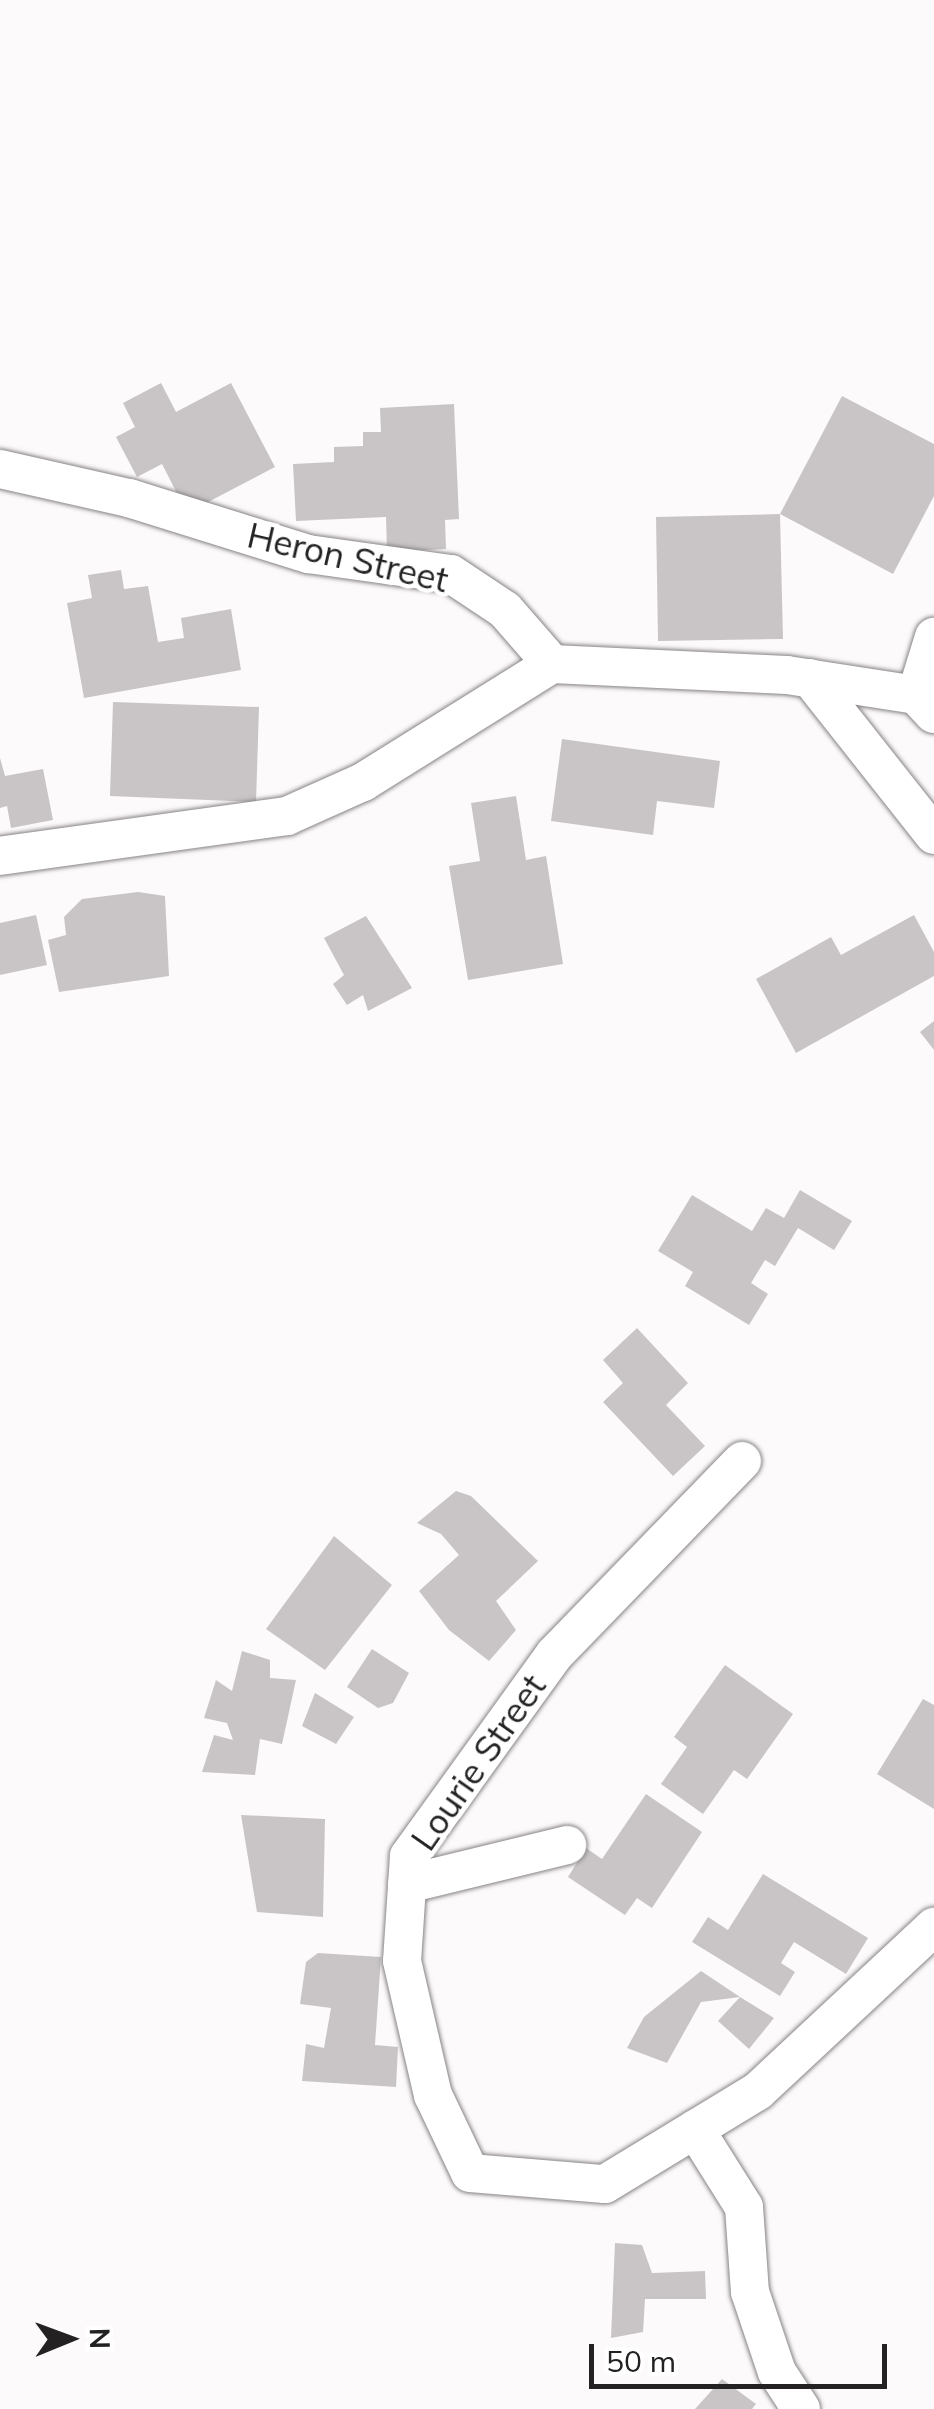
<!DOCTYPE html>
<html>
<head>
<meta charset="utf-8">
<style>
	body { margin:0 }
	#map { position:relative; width:934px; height:2409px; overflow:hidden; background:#fdfafb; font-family:Mulish,sans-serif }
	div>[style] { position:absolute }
	.building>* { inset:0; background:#c9c5c6 }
	.roads { filter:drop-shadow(0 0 2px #878485) drop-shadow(0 0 2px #878485) }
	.minor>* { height:38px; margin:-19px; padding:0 19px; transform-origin:19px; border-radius:19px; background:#fff }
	span { translate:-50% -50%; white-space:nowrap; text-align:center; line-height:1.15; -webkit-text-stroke:9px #fff; paint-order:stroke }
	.street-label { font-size:35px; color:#232122 }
	.north { position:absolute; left:20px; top:2289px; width:100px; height:100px; -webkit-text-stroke:8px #fff; paint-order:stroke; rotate:89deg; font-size:28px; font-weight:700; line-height:40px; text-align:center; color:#232122 }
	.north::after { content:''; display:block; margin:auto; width:35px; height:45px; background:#232122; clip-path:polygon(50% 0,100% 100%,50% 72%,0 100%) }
	.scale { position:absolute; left:589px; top:2344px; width:298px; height:45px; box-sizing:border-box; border:5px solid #232122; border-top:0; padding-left:12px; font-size:30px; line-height:35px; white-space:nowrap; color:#232122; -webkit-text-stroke:8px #fff; paint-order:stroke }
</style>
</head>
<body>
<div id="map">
	<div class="building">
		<i style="clip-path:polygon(161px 383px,176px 412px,231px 383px,275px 467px,187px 513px,162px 464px,137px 477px,116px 437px,135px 427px,123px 403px)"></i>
		<i style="clip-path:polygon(842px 396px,934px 444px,934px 496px,893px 574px,780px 514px)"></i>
		<i style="clip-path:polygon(454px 404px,459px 519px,445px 520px,446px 549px,387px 552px,386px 517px,296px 521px,293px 464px,334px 462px,334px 447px,363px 446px,363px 432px,381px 432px,380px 408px)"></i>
		<i style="clip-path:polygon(780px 514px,783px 639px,658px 641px,656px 517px)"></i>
		<i style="clip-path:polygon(121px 570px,124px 589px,148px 586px,158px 642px,184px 638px,181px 618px,231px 609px,241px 670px,84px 698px,67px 603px,92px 598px,88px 575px)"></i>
		<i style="clip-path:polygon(113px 702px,259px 707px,256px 802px,110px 796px)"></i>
		<i style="clip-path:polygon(562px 739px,720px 761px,714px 808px,657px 801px,653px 835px,551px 821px)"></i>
		<i style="clip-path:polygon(0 758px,5px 776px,43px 769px,53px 820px,11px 828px,7px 806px,0 808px)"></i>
		<i style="clip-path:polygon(516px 796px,526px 860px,546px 856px,563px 964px,468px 980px,449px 866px,480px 861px,471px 803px)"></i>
		<i style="clip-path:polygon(138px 892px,165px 896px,169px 976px,59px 992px,48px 940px,66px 935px,64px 917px,82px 899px)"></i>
		<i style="clip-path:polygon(36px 915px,47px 965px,0 975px,0 923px)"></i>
		<i style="clip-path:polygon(914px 915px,934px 952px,934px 976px,796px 1053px,756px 979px,831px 937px,841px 955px)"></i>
		<i style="clip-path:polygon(366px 916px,412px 988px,368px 1011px,363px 995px,347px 1005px,333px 984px,344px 975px,324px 938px)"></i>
		<i style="clip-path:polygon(934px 1021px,934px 1050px,920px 1032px)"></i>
		<i style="clip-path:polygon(800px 1190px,852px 1221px,834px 1250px,798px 1228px,775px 1266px,765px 1260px,751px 1283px,768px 1294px,749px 1325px,685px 1286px,693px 1272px,658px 1251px,692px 1195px,752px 1231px,766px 1208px,784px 1218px)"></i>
		<i style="clip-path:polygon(637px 1328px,688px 1383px,666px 1405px,705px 1446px,673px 1476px,603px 1402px,623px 1383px,603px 1360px)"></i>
		<i style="clip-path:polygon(456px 1491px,471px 1496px,538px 1561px,496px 1601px,516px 1630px,489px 1661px,449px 1630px,419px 1591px,459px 1555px,441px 1534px,417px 1523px)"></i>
		<i style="clip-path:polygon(334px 1536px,392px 1585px,325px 1670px,266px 1629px)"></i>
		<i style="clip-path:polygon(372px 1649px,409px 1673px,393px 1703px,378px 1708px,347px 1687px)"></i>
		<i style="clip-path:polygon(242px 1651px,270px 1660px,270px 1678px,296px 1680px,282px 1744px,260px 1739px,255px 1775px,202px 1772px,214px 1735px,233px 1740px,227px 1723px,204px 1718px,216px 1680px,232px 1691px)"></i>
		<i style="clip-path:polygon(725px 1665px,793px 1714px,747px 1779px,734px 1770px,703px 1814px,661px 1784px,687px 1747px,674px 1737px)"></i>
		<i style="clip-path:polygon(315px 1693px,354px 1717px,336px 1744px,302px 1726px)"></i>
		<i style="clip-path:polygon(923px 1699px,934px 1705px,934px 1809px,877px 1774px)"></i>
		<i style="clip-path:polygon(646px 1794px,702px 1832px,652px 1908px,637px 1898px,625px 1915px,568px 1877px,586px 1848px,602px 1859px)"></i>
		<i style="clip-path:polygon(241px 1815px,325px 1819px,323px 1917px,257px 1912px)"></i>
		<i style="clip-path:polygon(763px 1874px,868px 1938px,846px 1974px,794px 1942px,781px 1963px,795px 1972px,780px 1996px,692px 1942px,708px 1917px,728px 1930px)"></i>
		<i style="clip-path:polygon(318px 1953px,381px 1957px,375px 2045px,398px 2047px,396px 2087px,302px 2081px,306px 2044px,324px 2048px,331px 2008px,300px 2004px,306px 1962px)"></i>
		<i style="clip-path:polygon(701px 1971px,740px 1997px,701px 2002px,667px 2063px,627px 2048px,644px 2017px)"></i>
		<i style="clip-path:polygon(740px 1997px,774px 2018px,749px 2049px,718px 2021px)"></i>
		<i style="clip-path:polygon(615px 2243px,642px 2245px,652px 2273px,705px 2271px,706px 2299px,645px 2299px,643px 2332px,611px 2338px)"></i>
		<i style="clip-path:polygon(722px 2379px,756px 2404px,752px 2409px,695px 2409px)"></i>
	</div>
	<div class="roads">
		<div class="minor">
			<i style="left:0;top:469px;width:132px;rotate:12.7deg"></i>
			<i style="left:129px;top:498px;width:188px;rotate:17.4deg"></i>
			<i style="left:308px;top:554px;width:144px;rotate:8deg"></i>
			<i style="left:451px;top:574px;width:65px;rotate:33.7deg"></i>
			<i style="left:505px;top:610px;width:72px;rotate:49deg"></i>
			<i style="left:552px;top:664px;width:223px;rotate:148deg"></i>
			<i style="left:363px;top:782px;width:83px;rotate:155.9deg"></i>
			<i style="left:287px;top:816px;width:290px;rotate:172.1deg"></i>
			<i style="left:552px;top:664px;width:235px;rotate:2.7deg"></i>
			<i style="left:787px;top:675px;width:131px;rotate:8.8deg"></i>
			<i style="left:916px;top:695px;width:26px;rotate:47deg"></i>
			<i style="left:810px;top:678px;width:200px;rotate:51.7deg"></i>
			<i style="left:916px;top:695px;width:61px;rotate:-72.8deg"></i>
			<i style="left:742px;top:1461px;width:270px;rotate:134.1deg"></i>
			<i style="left:554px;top:1655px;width:248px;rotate:125.8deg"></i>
			<i style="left:409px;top:1856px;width:105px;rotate:93.8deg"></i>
			<i style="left:402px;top:1961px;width:138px;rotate:77deg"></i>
			<i style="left:433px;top:2095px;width:86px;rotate:64.6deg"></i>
			<i style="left:470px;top:2173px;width:135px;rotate:4.7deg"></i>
			<i style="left:605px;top:2184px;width:179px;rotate:-31.3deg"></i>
			<i style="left:758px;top:2091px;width:241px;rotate:-43deg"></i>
			<i style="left:407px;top:1884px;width:165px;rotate:-13.7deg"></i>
			<i style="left:695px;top:2129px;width:92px;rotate:57.9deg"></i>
			<i style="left:744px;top:2207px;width:85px;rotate:86deg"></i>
			<i style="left:750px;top:2292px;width:84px;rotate:71.4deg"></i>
			<i style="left:777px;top:2372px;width:44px;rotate:57deg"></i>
		</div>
	</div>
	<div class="street-label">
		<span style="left:348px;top:557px;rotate:13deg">Heron Street</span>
		<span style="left:478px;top:1762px;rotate:-55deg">Lourie Street</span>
	</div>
	<div class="north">N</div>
	<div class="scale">50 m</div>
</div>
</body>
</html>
